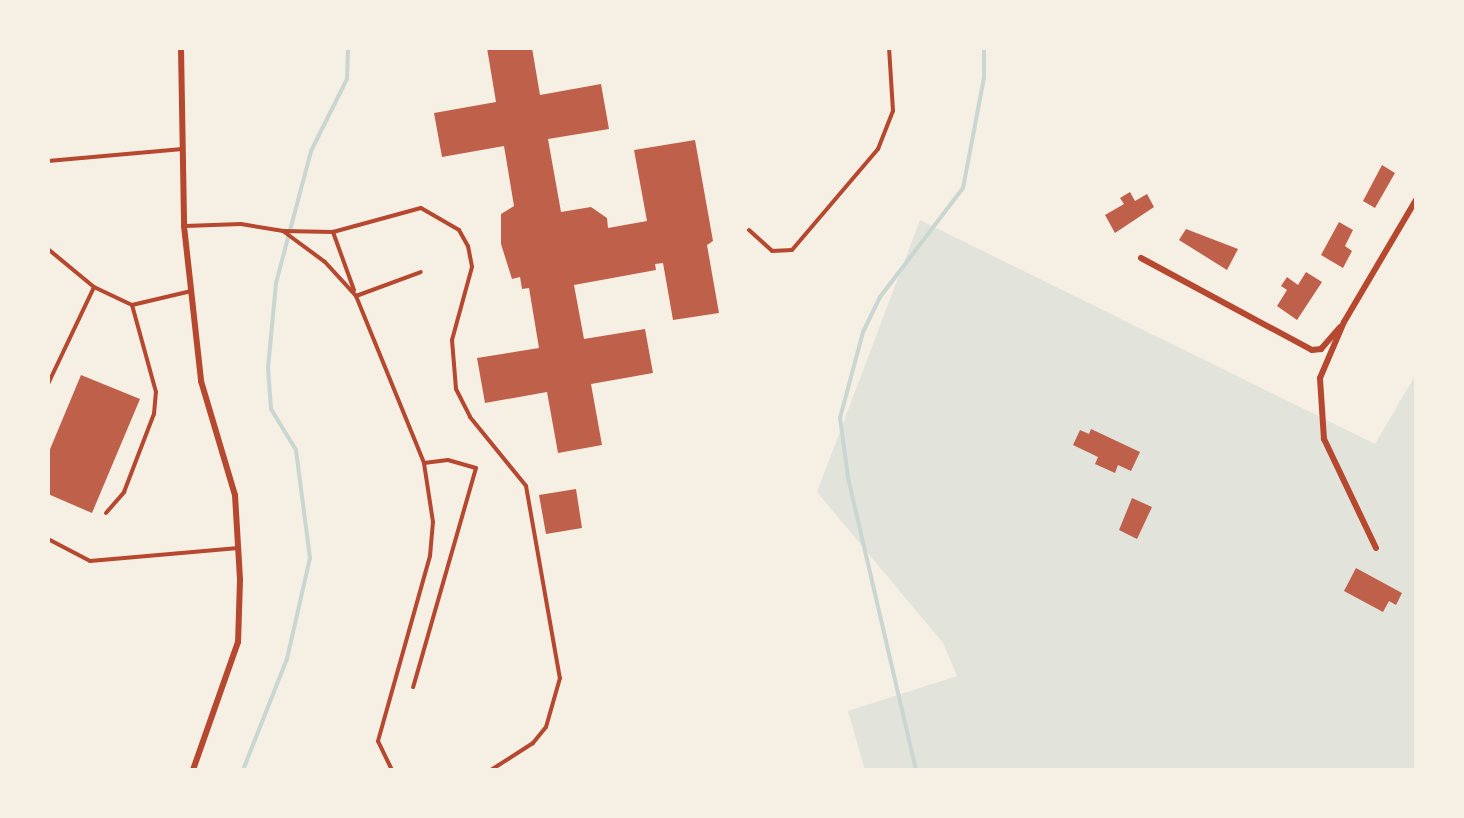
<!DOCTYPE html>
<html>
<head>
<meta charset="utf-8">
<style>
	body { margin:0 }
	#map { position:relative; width:1464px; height:818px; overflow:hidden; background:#f6efe4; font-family:Mulish,sans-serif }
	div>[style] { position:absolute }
	.green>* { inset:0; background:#e2e4dc }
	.stream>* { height:4px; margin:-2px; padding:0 2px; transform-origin:2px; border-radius:2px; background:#c9d6d2 }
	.building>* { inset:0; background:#bf614a }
	.service>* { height:4px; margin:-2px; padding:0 2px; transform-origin:2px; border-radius:2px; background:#b5482f }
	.minor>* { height:6px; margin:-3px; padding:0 3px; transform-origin:3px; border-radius:3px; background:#b5482f }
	span { translate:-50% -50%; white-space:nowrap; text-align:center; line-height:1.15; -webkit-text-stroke:6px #f6efe4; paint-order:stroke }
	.frame { position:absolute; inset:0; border:50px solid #f6efe4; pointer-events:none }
</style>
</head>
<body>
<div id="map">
	<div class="green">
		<i style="clip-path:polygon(920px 220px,1375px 444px,1416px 374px,1416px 770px,865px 770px,848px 711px,957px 676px,943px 643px,817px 492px)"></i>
	</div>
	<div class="stream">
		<i style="left:243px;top:770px;width:119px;rotate:-68.4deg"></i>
		<i style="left:287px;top:659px;width:104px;rotate:-77.2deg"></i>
		<i style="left:310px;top:558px;width:109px;rotate:-97.4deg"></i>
		<i style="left:296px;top:450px;width:48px;rotate:-121.4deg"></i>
		<i style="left:271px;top:409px;width:41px;rotate:-94.2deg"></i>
		<i style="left:268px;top:368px;width:85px;rotate:-84.6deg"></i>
		<i style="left:276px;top:283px;width:137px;rotate:-75.1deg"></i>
		<i style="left:311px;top:151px;width:80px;rotate:-63.4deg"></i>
		<i style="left:347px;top:79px;width:31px;rotate:-88deg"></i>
		<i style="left:916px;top:770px;width:301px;rotate:-103.1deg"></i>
		<i style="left:848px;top:477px;width:60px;rotate:-97.7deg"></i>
		<i style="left:840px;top:418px;width:89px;rotate:-75deg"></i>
		<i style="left:863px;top:332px;width:39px;rotate:-64deg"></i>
		<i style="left:880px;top:297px;width:137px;rotate:-52.7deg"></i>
		<i style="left:963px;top:188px;width:112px;rotate:-79.2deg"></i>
		<i style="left:984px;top:78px;width:30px;rotate:-90deg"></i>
	</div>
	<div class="building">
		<i style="clip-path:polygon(487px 48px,532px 48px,540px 95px,601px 84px,609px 129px,548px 139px,561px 212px,591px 207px,607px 218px,608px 228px,647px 221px,634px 150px,695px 140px,713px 241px,707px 245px,719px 313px,673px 320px,663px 263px,655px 264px,656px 270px,574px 285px,584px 339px,645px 329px,653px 373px,591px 384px,602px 445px,558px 453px,547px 392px,485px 403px,477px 358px,539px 348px,529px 288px,522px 289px,520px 277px,512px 279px,501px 244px,501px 214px,514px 206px,504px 146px,442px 157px,434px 113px,496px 102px)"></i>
		<i style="clip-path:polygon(1382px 165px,1395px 173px,1375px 208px,1363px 201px)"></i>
		<i style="clip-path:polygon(1130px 192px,1135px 201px,1147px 194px,1154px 207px,1115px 233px,1105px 215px,1124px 204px,1120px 198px)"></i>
		<i style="clip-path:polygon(1339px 222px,1353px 230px,1345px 246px,1352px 251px,1343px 268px,1321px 255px)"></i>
		<i style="clip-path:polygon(1186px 229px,1238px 249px,1227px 270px,1179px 240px)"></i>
		<i style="clip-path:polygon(1306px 272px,1322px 282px,1297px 320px,1277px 306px,1287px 290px,1281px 286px,1287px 277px,1298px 285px)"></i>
		<i style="clip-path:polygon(81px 375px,140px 399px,92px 513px,48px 494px,48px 454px)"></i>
		<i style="clip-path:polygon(1091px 429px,1140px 452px,1131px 471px,1118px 465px,1115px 473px,1095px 464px,1098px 457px,1073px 445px,1080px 430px,1089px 434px)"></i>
		<i style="clip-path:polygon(576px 489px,582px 528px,546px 534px,539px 495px)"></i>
		<i style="clip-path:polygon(1132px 498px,1152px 507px,1137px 539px,1119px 530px)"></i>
		<i style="clip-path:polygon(1356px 568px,1402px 593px,1396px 605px,1389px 601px,1383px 612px,1344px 591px)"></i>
	</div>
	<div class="service">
		<i style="left:48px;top:161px;width:135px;rotate:-5.1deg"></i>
		<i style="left:185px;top:226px;width:56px;rotate:-2deg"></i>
		<i style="left:241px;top:224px;width:43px;rotate:9.5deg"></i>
		<i style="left:749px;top:230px;width:31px;rotate:42deg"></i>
		<i style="left:772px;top:251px;width:20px;rotate:-3deg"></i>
		<i style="left:792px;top:250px;width:133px;rotate:-49.6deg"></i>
		<i style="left:878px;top:149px;width:41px;rotate:-68.5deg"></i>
		<i style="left:893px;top:111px;width:63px;rotate:-93.6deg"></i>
		<i style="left:333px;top:232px;width:91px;rotate:-15.3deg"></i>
		<i style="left:421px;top:208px;width:44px;rotate:30.1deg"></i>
		<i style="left:459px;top:230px;width:18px;rotate:61deg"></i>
		<i style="left:468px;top:246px;width:21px;rotate:79deg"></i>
		<i style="left:472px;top:267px;width:76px;rotate:105.3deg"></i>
		<i style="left:452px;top:340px;width:49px;rotate:85.3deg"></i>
		<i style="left:456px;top:389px;width:31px;rotate:63deg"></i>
		<i style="left:470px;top:417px;width:89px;rotate:50.9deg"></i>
		<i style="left:526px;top:486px;width:195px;rotate:80deg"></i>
		<i style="left:560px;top:678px;width:51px;rotate:105.9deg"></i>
		<i style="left:546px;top:727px;width:21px;rotate:129deg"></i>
		<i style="left:533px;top:743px;width:50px;rotate:147.3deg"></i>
		<i style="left:48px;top:249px;width:60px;rotate:39.6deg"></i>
		<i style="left:94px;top:287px;width:42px;rotate:25.3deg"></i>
		<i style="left:354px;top:290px;width:62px;rotate:-109.9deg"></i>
		<i style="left:333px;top:232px;width:50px;rotate:-178.9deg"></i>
		<i style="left:283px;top:231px;width:52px;rotate:36.4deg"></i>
		<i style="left:325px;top:262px;width:46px;rotate:47.6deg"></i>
		<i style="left:356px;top:296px;width:69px;rotate:-20.3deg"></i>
		<i style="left:356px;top:296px;width:180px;rotate:67.8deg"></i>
		<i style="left:424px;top:463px;width:24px;rotate:-7deg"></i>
		<i style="left:448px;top:460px;width:29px;rotate:16deg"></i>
		<i style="left:476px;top:468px;width:228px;rotate:106deg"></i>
		<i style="left:48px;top:384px;width:107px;rotate:-64.6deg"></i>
		<i style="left:106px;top:513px;width:28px;rotate:-49deg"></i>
		<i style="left:124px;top:492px;width:84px;rotate:-69deg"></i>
		<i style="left:154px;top:414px;width:22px;rotate:-85deg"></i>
		<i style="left:156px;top:392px;width:90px;rotate:-105.4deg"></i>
		<i style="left:132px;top:305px;width:61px;rotate:-13.3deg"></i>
		<i style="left:48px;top:539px;width:47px;rotate:27.6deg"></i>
		<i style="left:90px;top:561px;width:149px;rotate:-5deg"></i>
		<i style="left:392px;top:770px;width:32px;rotate:-116deg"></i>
		<i style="left:378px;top:741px;width:192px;rotate:-74.3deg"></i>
		<i style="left:430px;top:556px;width:34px;rotate:-85deg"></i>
		<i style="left:433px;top:522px;width:60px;rotate:-98.7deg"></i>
	</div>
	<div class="minor">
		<i style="left:181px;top:48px;width:178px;rotate:89deg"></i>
		<i style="left:184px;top:226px;width:156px;rotate:83.7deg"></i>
		<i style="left:201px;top:381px;width:119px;rotate:73.4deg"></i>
		<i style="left:235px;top:495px;width:85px;rotate:86.6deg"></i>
		<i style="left:240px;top:580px;width:62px;rotate:91.8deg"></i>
		<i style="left:238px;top:642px;width:136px;rotate:109.4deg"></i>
		<i style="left:1141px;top:258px;width:194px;rotate:28.3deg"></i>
		<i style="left:1312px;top:350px;width:9px;rotate:-6deg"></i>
		<i style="left:1321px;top:349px;width:29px;rotate:-49deg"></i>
		<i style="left:1376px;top:548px;width:121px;rotate:-115.5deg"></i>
		<i style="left:1324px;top:439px;width:61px;rotate:-93.8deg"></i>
		<i style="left:1320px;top:378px;width:61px;rotate:-66.8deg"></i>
		<i style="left:1344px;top:322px;width:142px;rotate:-59.5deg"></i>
	</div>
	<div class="frame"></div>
</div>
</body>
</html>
